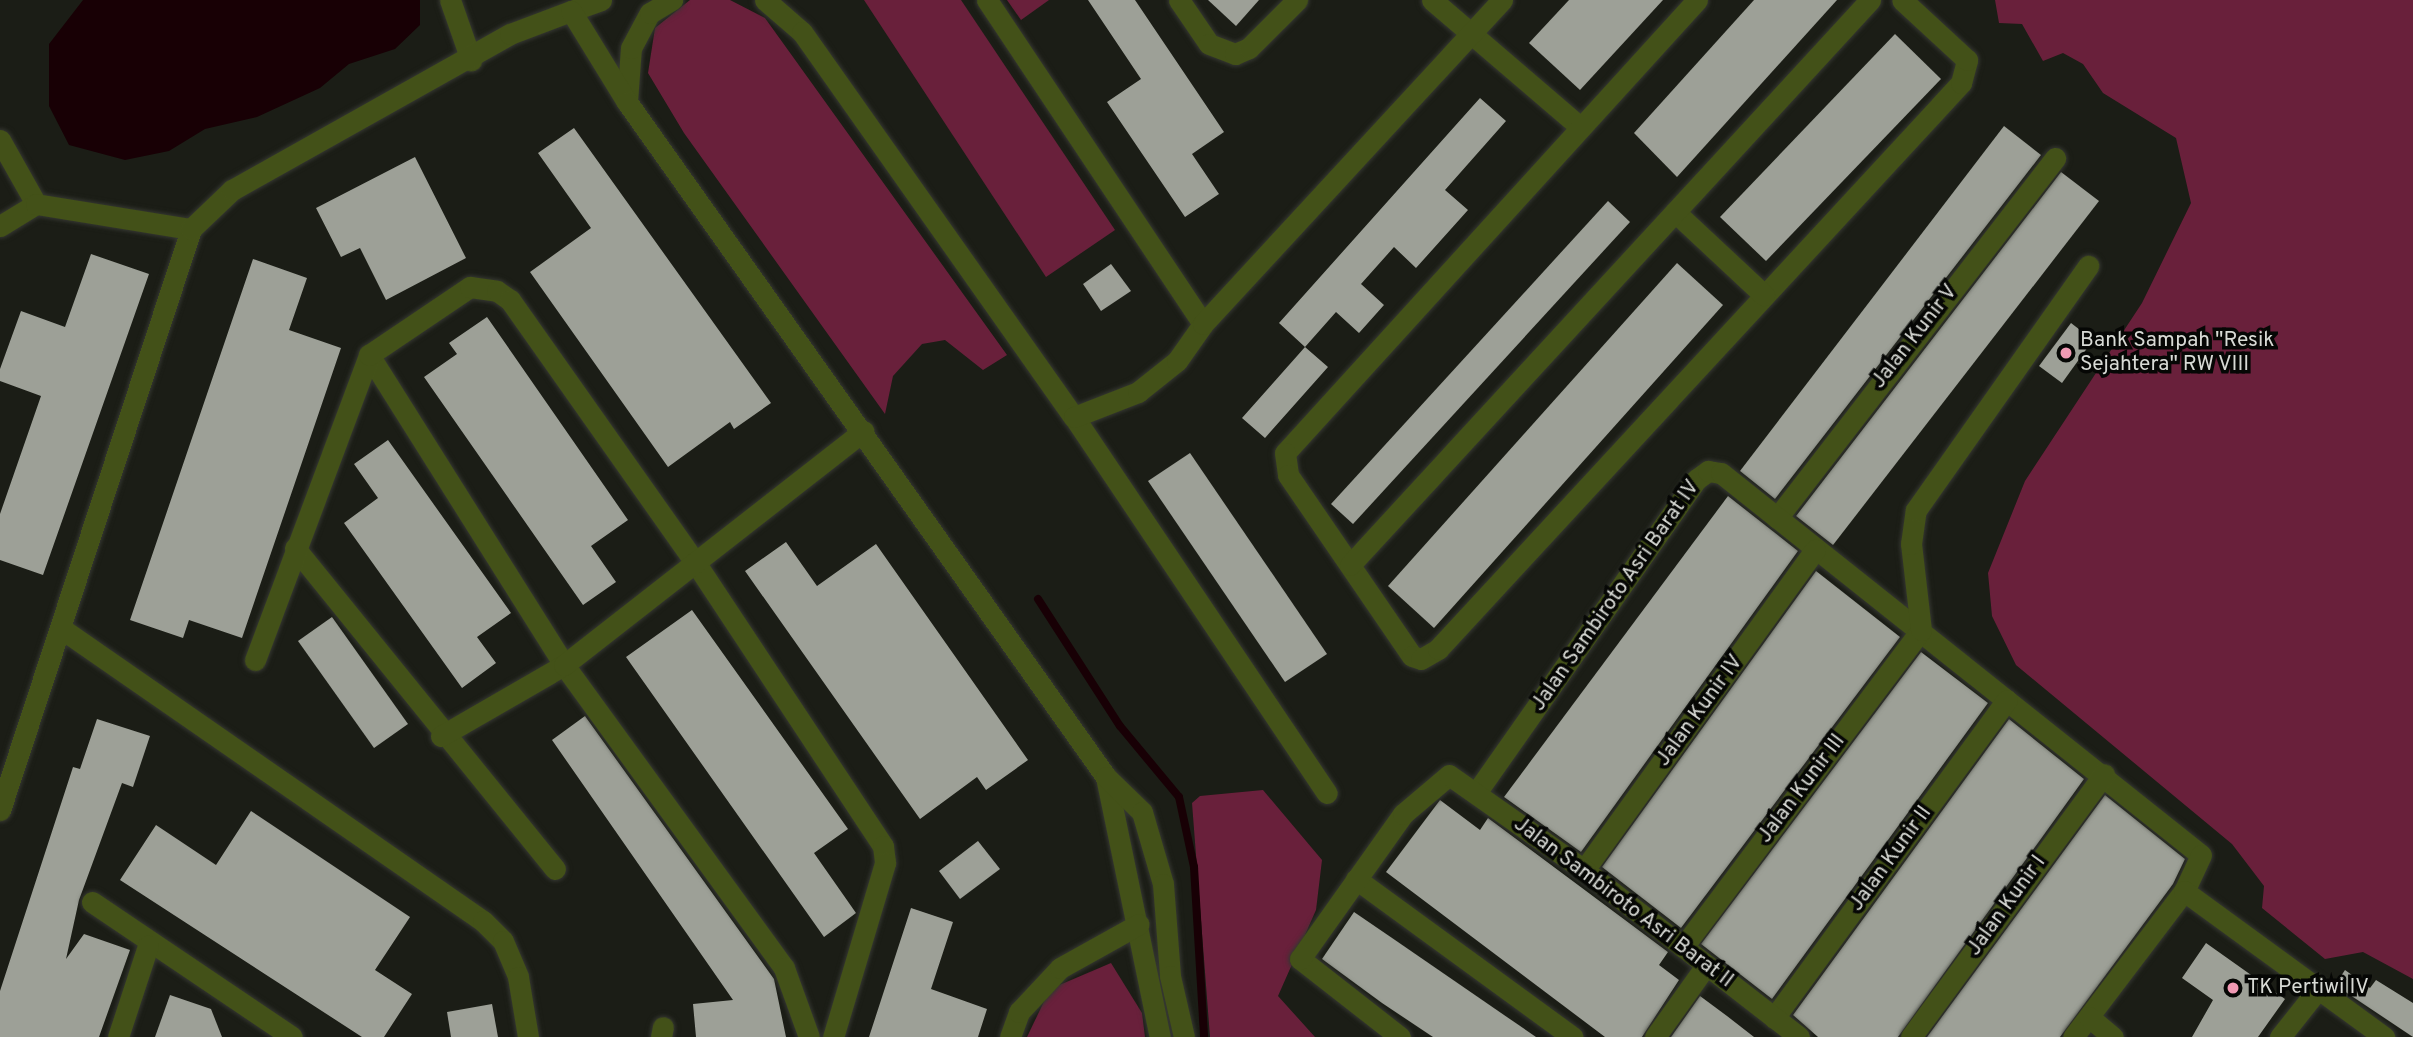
<!DOCTYPE html>
<html>
<head>
<meta charset="utf-8">
<style>
	body { margin:0 }
	#map { position:relative; width:2413px; height:1037px; overflow:hidden; background:#1b1d16; font-family:Overpass,sans-serif }
	div>[style] { position:absolute }
	.green>* { inset:0; background:#69203b }
	.water>* { inset:0; background:#180005 }
	.stream>* { height:8px; margin:-4px; padding:0 4px; transform-origin:4px; border-radius:4px; background:#180005 }
	.building>* { inset:0; background:#9da097 }
	.roads { filter:drop-shadow(0 0 2px #353731) drop-shadow(0 0 2px #353731) }
	.minor>* { height:21px; margin:-10.5px; padding:0 10.5px; transform-origin:10.5px; border-radius:10.5px; background:#435118 }
	.dots>* { width:19px; height:19px; translate:-50% -50%; box-sizing:border-box; border:4px solid #060705; border-radius:50% }
	span { translate:-50% -50%; white-space:nowrap; text-align:center; line-height:1.15; -webkit-text-stroke:7px #060705; paint-order:stroke }
	.street-label { font-size:21px; color:#d8dad5 }
	.poi-label { font-size:21px; color:#d8dad5 }
	.left { translate:0 -50%; text-align:left }
</style>
</head>
<body>
<div id="map">
	<div class="green">
		<i style="clip-path:polygon(690px 0,730px 0,765px 18px,1007px 355px,983px 370px,945px 340px,922px 344px,893px 376px,885px 414px,684px 133px,648px 73px,655px 28px)"></i>
		<i style="clip-path:polygon(864px 0,961px 0,1115px 230px,1046px 277px)"></i>
		<i style="clip-path:polygon(1007px 0,1049px 0,1021px 20px)"></i>
		<i style="clip-path:polygon(1995px 0,2413px 0,2413px 979px,2363px 952px,2325px 959px,2262px 908px,2264px 886px,2232px 844px,2016px 665px,1992px 616px,1988px 573px,2025px 481px,2142px 303px,2191px 203px,2176px 138px,2103px 93px,2083px 64px,2063px 53px,2043px 61px,2022px 24px,1999px 23px)"></i>
		<i style="clip-path:polygon(1263px 790px,1322px 860px,1316px 910px,1278px 996px,1315px 1037px,1210px 1037px,1192px 803px,1200px 796px)"></i>
		<i style="clip-path:polygon(1111px 963px,1142px 1013px,1145px 1037px,1027px 1037px,1050px 989px)"></i>
	</div>
	<div class="water">
		<i style="clip-path:polygon(83px 0,420px 0,420px 25px,395px 49px,349px 64px,320px 88px,257px 117px,205px 129px,169px 151px,125px 160px,69px 145px,49px 106px,49px 44px)"></i>
	</div>
	<div class="stream">
		<i style="left:1038px;top:599px;width:151px;rotate:57.2deg"></i>
		<i style="left:1120px;top:726px;width:92px;rotate:50.3deg"></i>
		<i style="left:1179px;top:797px;width:72px;rotate:77.9deg"></i>
		<i style="left:1194px;top:867px;width:170px;rotate:86.6deg"></i>
	</div>
	<div class="building">
		<i style="clip-path:polygon(1088px 0,1135px 0,1224px 132px,1192px 154px,1219px 194px,1185px 217px,1107px 102px,1141px 79px)"></i>
		<i style="clip-path:polygon(1208px 0,1259px 0,1236px 26px)"></i>
		<i style="clip-path:polygon(1569px 0,1663px 0,1580px 90px,1529px 43px)"></i>
		<i style="clip-path:polygon(1754px 0,1837px 0,1677px 177px,1634px 133px)"></i>
		<i style="clip-path:polygon(1895px 34px,1941px 79px,1766px 261px,1720px 217px)"></i>
		<i style="clip-path:polygon(1480px 98px,1506px 121px,1445px 190px,1468px 210px,1416px 268px,1394px 247px,1361px 284px,1384px 305px,1359px 333px,1336px 312px,1305px 347px,1328px 367px,1265px 438px,1242px 418px,1305px 347px,1279px 323px)"></i>
		<i style="clip-path:polygon(2004px 126px,2041px 155px,1775px 499px,1740px 471px)"></i>
		<i style="clip-path:polygon(574px 128px,771px 403px,734px 429px,730px 422px,668px 467px,530px 272px,591px 228px,538px 153px)"></i>
		<i style="clip-path:polygon(415px 157px,466px 258px,386px 300px,360px 248px,341px 257px,316px 208px)"></i>
		<i style="clip-path:polygon(2061px 172px,2099px 201px,1833px 545px,1796px 516px)"></i>
		<i style="clip-path:polygon(1608px 201px,1630px 222px,1353px 524px,1331px 504px)"></i>
		<i style="clip-path:polygon(91px 254px,149px 274px,43px 575px,0 560px,0 514px,41px 396px,0 381px,0 369px,21px 311px,65px 327px)"></i>
		<i style="clip-path:polygon(253px 259px,307px 278px,289px 330px,341px 348px,242px 638px,189px 620px,183px 638px,130px 620px)"></i>
		<i style="clip-path:polygon(1677px 263px,1723px 305px,1434px 628px,1388px 586px)"></i>
		<i style="clip-path:polygon(1111px 264px,1131px 291px,1101px 311px,1083px 284px)"></i>
		<i style="clip-path:polygon(487px 317px,628px 520px,591px 546px,616px 582px,583px 605px,424px 377px,457px 354px,449px 343px)"></i>
		<i style="clip-path:polygon(2071px 323px,2093px 340px,2062px 383px,2039px 366px)"></i>
		<i style="clip-path:polygon(388px 440px,511px 613px,477px 637px,496px 663px,462px 688px,344px 523px,378px 498px,354px 464px)"></i>
		<i style="clip-path:polygon(1190px 453px,1327px 654px,1285px 682px,1148px 481px)"></i>
		<i style="clip-path:polygon(1728px 496px,1798px 551px,1581px 852px,1504px 797px)"></i>
		<i style="clip-path:polygon(786px 542px,817px 586px,876px 544px,1028px 760px,986px 790px,977px 777px,920px 819px,745px 571px)"></i>
		<i style="clip-path:polygon(1816px 571px,1900px 637px,1681px 928px,1602px 867px)"></i>
		<i style="clip-path:polygon(692px 610px,848px 829px,814px 853px,856px 913px,824px 937px,626px 657px)"></i>
		<i style="clip-path:polygon(332px 617px,408px 724px,374px 748px,298px 641px)"></i>
		<i style="clip-path:polygon(1921px 652px,1988px 703px,1772px 999px,1701px 944px)"></i>
		<i style="clip-path:polygon(585px 716px,774px 979px,786px 1037px,696px 1037px,693px 1004px,733px 1000px,552px 740px)"></i>
		<i style="clip-path:polygon(97px 719px,150px 736px,133px 787px,122px 783px,79px 900px,66px 959px,84px 934px,130px 950px,99px 1037px,0 1037px,0 991px,73px 767px,80px 769px)"></i>
		<i style="clip-path:polygon(2009px 719px,2084px 779px,1898px 1037px,1818px 1037px,1793px 1015px)"></i>
		<i style="clip-path:polygon(2105px 795px,2185px 859px,2173px 884px,2060px 1037px,1927px 1037px)"></i>
		<i style="clip-path:polygon(1440px 800px,1480px 830px,1488px 818px,1668px 952px,1659px 965px,1679px 980px,1642px 1037px,1605px 1037px,1386px 872px)"></i>
		<i style="clip-path:polygon(251px 811px,410px 917px,375px 970px,412px 994px,384px 1037px,362px 1037px,120px 880px,156px 825px,216px 865px)"></i>
		<i style="clip-path:polygon(978px 841px,1000px 869px,960px 899px,939px 871px)"></i>
		<i style="clip-path:polygon(911px 908px,953px 922px,931px 989px,987px 1009px,978px 1037px,869px 1037px)"></i>
		<i style="clip-path:polygon(1354px 912px,1395px 940px,1536px 1037px,1433px 1037px,1382px 1003px,1322px 959px)"></i>
		<i style="clip-path:polygon(2206px 943px,2285px 999px,2258px 1037px,2192px 1037px,2213px 1000px,2182px 978px)"></i>
		<i style="clip-path:polygon(2345px 970px,2370px 988px,2376px 980px,2413px 1003px,2413px 1037px,2335px 985px)"></i>
		<i style="clip-path:polygon(170px 995px,211px 1009px,222px 1037px,155px 1037px)"></i>
		<i style="clip-path:polygon(1700px 996px,1727px 1016px,1754px 1037px,1671px 1037px)"></i>
		<i style="clip-path:polygon(492px 1004px,498px 1037px,451px 1037px,447px 1012px)"></i>
	</div>
	<div class="roads">
		<div class="minor">
			<i style="left:450px;top:0;width:64px;rotate:70.7deg"></i>
			<i style="left:765px;top:0;width:49px;rotate:40.9deg"></i>
			<i style="left:802px;top:32px;width:471px;rotate:54.8deg"></i>
			<i style="left:1074px;top:417px;width:453px;rotate:56.1deg"></i>
			<i style="left:987px;top:0;width:389px;rotate:56.3deg"></i>
			<i style="left:1179px;top:0;width:53px;rotate:55.7deg"></i>
			<i style="left:1209px;top:44px;width:28px;rotate:21deg"></i>
			<i style="left:1235px;top:54px;width:15px;rotate:-23deg"></i>
			<i style="left:1249px;top:48px;width:68px;rotate:-45deg"></i>
			<i style="left:1432px;top:0;width:195px;rotate:40.6deg"></i>
			<i style="left:1697px;top:0;width:612px;rotate:132.29deg"></i>
			<i style="left:1285px;top:453px;width:22px;rotate:82deg"></i>
			<i style="left:1288px;top:475px;width:219px;rotate:55.6deg"></i>
			<i style="left:1412px;top:656px;width:9px;rotate:18deg"></i>
			<i style="left:1421px;top:659px;width:20px;rotate:-30deg"></i>
			<i style="left:1438px;top:649px;width:771px;rotate:-47.26deg"></i>
			<i style="left:1961px;top:83px;width:24px;rotate:-75deg"></i>
			<i style="left:1967px;top:60px;width:88px;rotate:-137.3deg"></i>
			<i style="left:571px;top:11px;width:32px;rotate:-20deg"></i>
			<i style="left:627px;top:102px;width:54px;rotate:-85.8deg"></i>
			<i style="left:631px;top:48px;width:40px;rotate:-62deg"></i>
			<i style="left:650px;top:13px;width:26px;rotate:-31deg"></i>
			<i style="left:0;top:140px;width:73px;rotate:60.6deg"></i>
			<i style="left:1675px;top:212px;width:122px;rotate:43deg"></i>
			<i style="left:0;top:226px;width:42px;rotate:-31.4deg"></i>
			<i style="left:36px;top:204px;width:157px;rotate:9.2deg"></i>
			<i style="left:369px;top:355px;width:366px;rotate:57.8deg"></i>
			<i style="left:564px;top:665px;width:374px;rotate:54deg"></i>
			<i style="left:784px;top:968px;width:73px;rotate:70.1deg"></i>
			<i style="left:1074px;top:417px;width:69px;rotate:-21.3deg"></i>
			<i style="left:1138px;top:392px;width:50px;rotate:-38.5deg"></i>
			<i style="left:1177px;top:361px;width:45px;rotate:-54.9deg"></i>
			<i style="left:1203px;top:324px;width:441px;rotate:-47.3deg"></i>
			<i style="left:1777px;top:518px;width:455px;rotate:-52.3deg"></i>
			<i style="left:295px;top:548px;width:413px;rotate:51deg"></i>
			<i style="left:1350px;top:565px;width:768px;rotate:-47.37deg"></i>
			<i style="left:62px;top:629px;width:512px;rotate:34.74deg"></i>
			<i style="left:483px;top:921px;width:28px;rotate:45deg"></i>
			<i style="left:503px;top:941px;width:39px;rotate:67deg"></i>
			<i style="left:518px;top:977px;width:61px;rotate:80.5deg"></i>
			<i style="left:255px;top:660px;width:326px;rotate:-69.5deg"></i>
			<i style="left:369px;top:355px;width:122px;rotate:-34deg"></i>
			<i style="left:470px;top:287px;width:27px;rotate:8deg"></i>
			<i style="left:497px;top:291px;width:16px;rotate:35deg"></i>
			<i style="left:510px;top:300px;width:321px;rotate:54.8deg"></i>
			<i style="left:695px;top:562px;width:341px;rotate:56.5deg"></i>
			<i style="left:883px;top:846px;width:17px;rotate:83deg"></i>
			<i style="left:885px;top:863px;width:182px;rotate:106.6deg"></i>
			<i style="left:441px;top:736px;width:142px;rotate:-30deg"></i>
			<i style="left:564px;top:665px;width:380px;rotate:-38deg"></i>
			<i style="left:1106px;top:777px;width:266px;rotate:78.3deg"></i>
			<i style="left:1476px;top:793px;width:384px;rotate:-54.9deg"></i>
			<i style="left:1697px;top:479px;width:14px;rotate:-36deg"></i>
			<i style="left:1708px;top:471px;width:13px;rotate:9deg"></i>
			<i style="left:1721px;top:473px;width:613px;rotate:38.51deg"></i>
			<i style="left:2201px;top:855px;width:40px;rotate:115deg"></i>
			<i style="left:2184px;top:891px;width:183px;rotate:127.2deg"></i>
			<i style="left:0;top:810px;width:612px;rotate:-71.8deg"></i>
			<i style="left:191px;top:229px;width:57px;rotate:-43.6deg"></i>
			<i style="left:232px;top:190px;width:319px;rotate:-29.3deg"></i>
			<i style="left:510px;top:34px;width:65px;rotate:-20.7deg"></i>
			<i style="left:571px;top:11px;width:107px;rotate:58.4deg"></i>
			<i style="left:627px;top:102px;width:828px;rotate:54.64deg"></i>
			<i style="left:1106px;top:777px;width:50px;rotate:44.2deg"></i>
			<i style="left:1142px;top:812px;width:75px;rotate:73.7deg"></i>
			<i style="left:1163px;top:884px;width:92px;rotate:85.6deg"></i>
			<i style="left:1170px;top:976px;width:63px;rotate:77.1deg"></i>
			<i style="left:1584px;top:870px;width:395px;rotate:-54.2deg"></i>
			<i style="left:1356px;top:879px;width:268px;rotate:36.1deg"></i>
			<i style="left:2184px;top:891px;width:248px;rotate:36.1deg"></i>
			<i style="left:92px;top:902px;width:241px;rotate:34deg"></i>
			<i style="left:1683px;top:947px;width:396px;rotate:-53.1deg"></i>
			<i style="left:1921px;top:630px;width:87px;rotate:-96.6deg"></i>
			<i style="left:1911px;top:544px;width:34px;rotate:-82deg"></i>
			<i style="left:1916px;top:510px;width:299px;rotate:-54.8deg"></i>
			<i style="left:2089px;top:1017px;width:31px;rotate:40deg"></i>
			<i style="left:1774px;top:1018px;width:394px;rotate:-53.8deg"></i>
			<i style="left:118px;top:1037px;width:96px;rotate:-71.8deg"></i>
			<i style="left:661px;top:1037px;width:10px;rotate:-79deg"></i>
			<i style="left:1010px;top:1037px;width:27px;rotate:-70deg"></i>
			<i style="left:1019px;top:1012px;width:60px;rotate:-47deg"></i>
			<i style="left:1060px;top:968px;width:90px;rotate:-29.1deg"></i>
			<i style="left:1400px;top:1037px;width:127px;rotate:-142deg"></i>
			<i style="left:1300px;top:959px;width:178px;rotate:-54.6deg"></i>
			<i style="left:1403px;top:814px;width:60px;rotate:-40.3deg"></i>
			<i style="left:1449px;top:775px;width:165px;rotate:35.1deg"></i>
			<i style="left:1584px;top:870px;width:272px;rotate:37.8deg"></i>
			<i style="left:1655px;top:1037px;width:86px;rotate:-54.5deg"></i>
			<i style="left:1911px;top:1037px;width:326px;rotate:-53.7deg"></i>
			<i style="left:2280px;top:1037px;width:61px;rotate:-51.6deg"></i>
		</div>
	</div>
	<div class="dots">
		<i style="left:2066px;top:353px;background:#f19ab4"></i>
		<i style="left:2233px;top:988px;background:#f19ab4"></i>
	</div>
	<div class="street-label">
		<span style="left:1915px;top:337px;rotate:-52deg">Jalan Kunir V</span>
		<span style="left:1616px;top:596px;rotate:-55deg">Jalan Sambiroto Asri Barat IV</span>
		<span style="left:1700px;top:711px;rotate:-54deg">Jalan Kunir IV</span>
		<span style="left:1802px;top:789px;rotate:-53deg">Jalan Kunir III</span>
		<span style="left:1891px;top:859px;rotate:-54deg">Jalan Kunir II</span>
		<span style="left:1623px;top:903px;rotate:37deg">Jalan Sambiroto Asri Barat II</span>
		<span style="left:2007px;top:906px;rotate:-54deg">Jalan Kunir I</span>
	</div>
	<div class="poi-label">
		<span class="left" style="left:2080px;top:353px">Bank Sampah "Resik<br>Sejahtera" RW VIII</span>
		<span class="left" style="left:2247px;top:988px">TK Pertiwi IV</span>
	</div>
</div>
</body>
</html>
